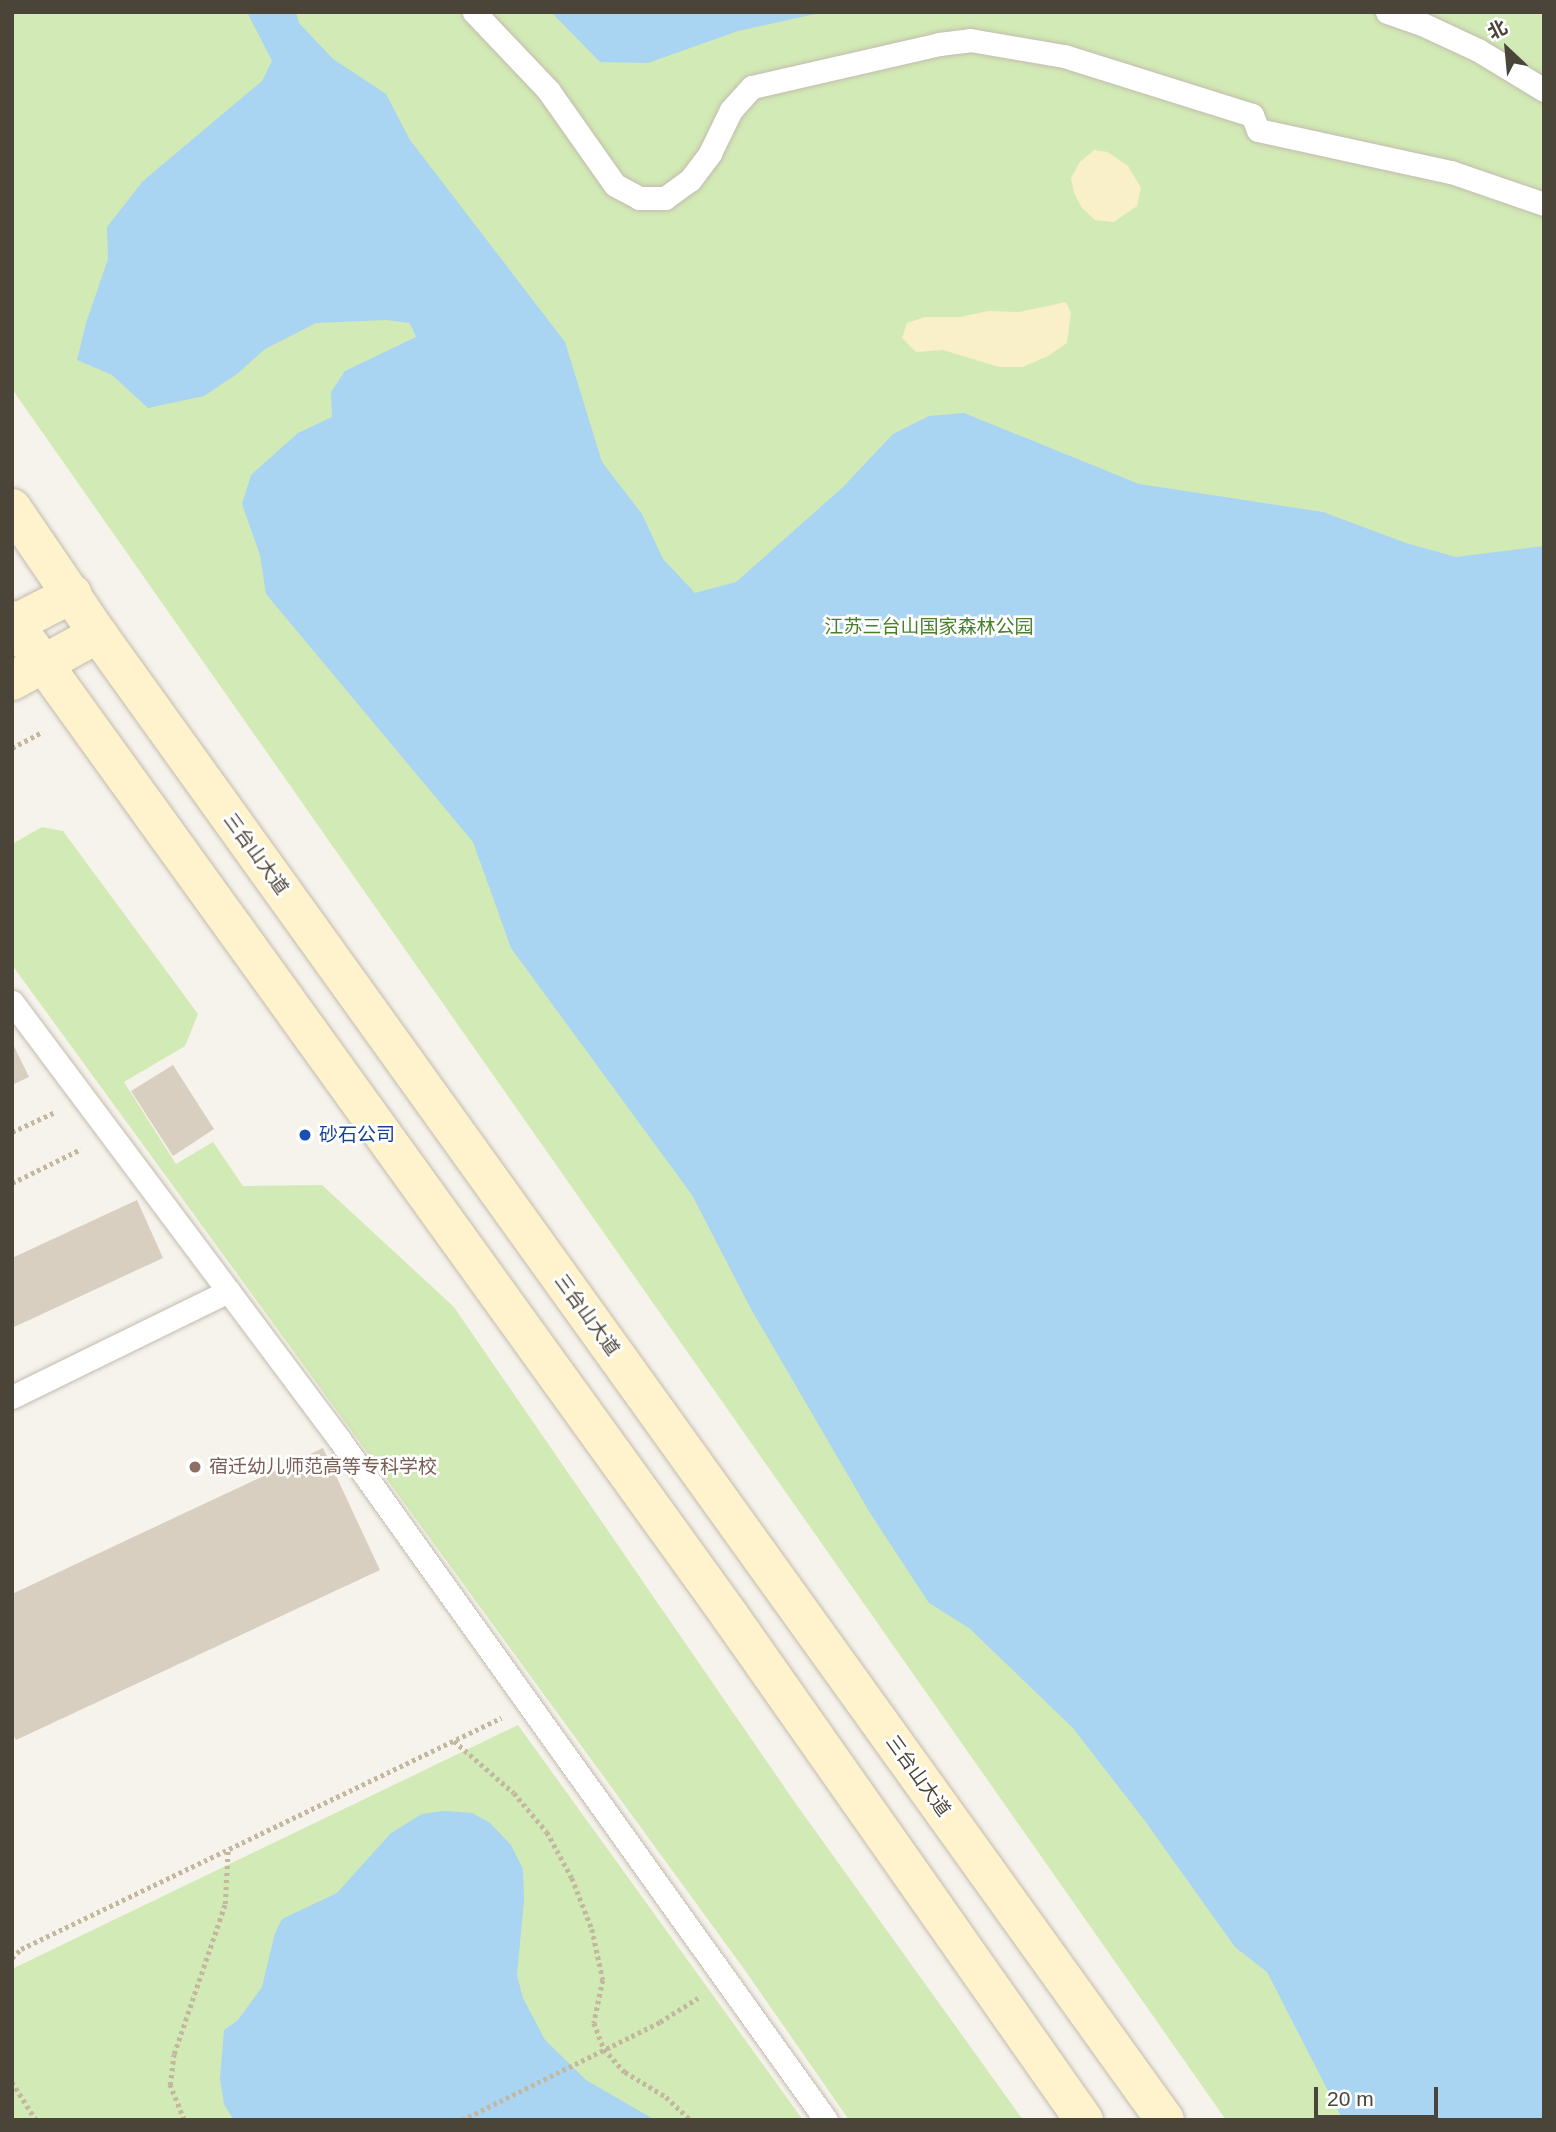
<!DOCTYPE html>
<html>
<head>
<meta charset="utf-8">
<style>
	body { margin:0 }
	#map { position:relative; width:1556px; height:2132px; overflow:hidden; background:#f6f3ec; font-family:Arial,"Noto Sans SC",sans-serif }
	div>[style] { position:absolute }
	.green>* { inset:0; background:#d2eab5 }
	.sand>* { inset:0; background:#f9efc9 }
	.water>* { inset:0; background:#a9d4f2 }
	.building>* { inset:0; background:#d8cfc1 }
	.path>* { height:4.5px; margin-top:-2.25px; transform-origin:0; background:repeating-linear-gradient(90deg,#c4b79f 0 3.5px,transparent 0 7px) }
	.roads { filter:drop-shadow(0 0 2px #c2bbae) drop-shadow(0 0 2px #c2bbae) }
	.service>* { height:23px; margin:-11.5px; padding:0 11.5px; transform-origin:11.5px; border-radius:11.5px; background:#fff }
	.secondary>* { height:38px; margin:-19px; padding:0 19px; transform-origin:19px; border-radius:19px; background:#fff3cd }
	.dots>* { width:19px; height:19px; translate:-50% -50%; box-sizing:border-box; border:4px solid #fff; border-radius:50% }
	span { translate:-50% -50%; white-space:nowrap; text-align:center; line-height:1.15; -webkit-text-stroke:5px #fff; paint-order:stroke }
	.park-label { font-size:19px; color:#4a7f2a }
	.street-label { font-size:19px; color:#4b4439 }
	.transit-label { font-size:19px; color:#164399 }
	.left { translate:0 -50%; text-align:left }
	.education-label { font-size:19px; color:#785e54 }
	.frame { position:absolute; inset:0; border:14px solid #4b4439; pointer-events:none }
	.north { position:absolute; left:1472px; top:14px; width:70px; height:70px; -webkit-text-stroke:5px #fff; paint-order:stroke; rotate:334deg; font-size:19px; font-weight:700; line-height:28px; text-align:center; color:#4b4439 }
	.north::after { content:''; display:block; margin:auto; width:24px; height:32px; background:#4b4439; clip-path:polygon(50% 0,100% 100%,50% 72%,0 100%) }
	.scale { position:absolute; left:1314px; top:2087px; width:124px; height:32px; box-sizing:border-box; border:4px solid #4b4439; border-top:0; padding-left:9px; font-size:21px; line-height:24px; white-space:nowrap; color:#4b4439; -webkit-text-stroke:5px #fff; paint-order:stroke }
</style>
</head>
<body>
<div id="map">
	<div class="green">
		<i style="clip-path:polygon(12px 12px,1544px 12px,1544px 2120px,1226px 2120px,12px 389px)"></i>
		<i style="clip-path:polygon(42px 827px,63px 831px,198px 1014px,185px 1046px,124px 1082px,176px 1164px,213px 1142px,243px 1186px,322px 1185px,454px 1307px,796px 1804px,1023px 2120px,849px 2120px,744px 1969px,12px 965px,12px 844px)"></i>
		<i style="clip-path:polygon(518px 1725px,803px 2120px,12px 2120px,12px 1969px)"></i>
	</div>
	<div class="sand">
		<i style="clip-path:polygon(1094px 150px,1108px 152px,1128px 166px,1141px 188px,1137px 206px,1114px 222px,1095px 220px,1082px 208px,1074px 193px,1071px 178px,1080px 162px)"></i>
		<i style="clip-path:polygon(1066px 302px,1071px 313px,1067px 343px,1048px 356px,1023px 367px,999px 367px,943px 350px,916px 352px,902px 338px,907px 323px,925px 317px,960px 317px,988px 311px,1019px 312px)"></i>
	</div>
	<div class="water">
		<i style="clip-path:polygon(247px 12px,296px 12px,299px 23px,333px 59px,386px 94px,410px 140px,565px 342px,602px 462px,642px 514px,663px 559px,695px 593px,736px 582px,843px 487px,893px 434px,929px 416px,964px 413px,1139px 484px,1323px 512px,1406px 543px,1456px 557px,1544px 546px,1544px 2120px,1343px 2120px,1267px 1972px,1235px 1947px,1145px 1821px,1073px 1728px,969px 1628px,929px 1603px,870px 1513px,751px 1309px,692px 1195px,511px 948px,473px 842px,266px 594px,260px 555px,242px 504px,251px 475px,298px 433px,332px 417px,331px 392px,345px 371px,416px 337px,410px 323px,386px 320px,316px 323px,265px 349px,237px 374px,204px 396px,148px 408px,112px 375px,77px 360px,86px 323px,108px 259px,107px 227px,143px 181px,262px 81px,272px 61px)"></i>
		<i style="clip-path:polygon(551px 12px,824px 12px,738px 31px,648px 63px,600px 62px)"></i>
		<i style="clip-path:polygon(444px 1811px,472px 1813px,489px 1822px,511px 1845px,523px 1869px,524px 1900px,517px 1975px,523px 1998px,545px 2040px,586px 2080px,655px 2120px,233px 2119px,224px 2104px,220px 2079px,224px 2030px,238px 2020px,262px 1987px,275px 1933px,282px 1919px,337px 1893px,391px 1833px,422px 1814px)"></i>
	</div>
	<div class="building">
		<i style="clip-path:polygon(12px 1042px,29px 1077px,12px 1085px)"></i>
		<i style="clip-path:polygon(173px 1065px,214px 1129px,173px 1156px,131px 1091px)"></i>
		<i style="clip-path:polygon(137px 1200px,163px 1258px,12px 1328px,12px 1258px)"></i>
		<i style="clip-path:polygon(323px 1448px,380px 1570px,16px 1740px,12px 1733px,12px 1594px)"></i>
	</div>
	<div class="path">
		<i style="left:12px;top:748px;width:34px;rotate:-28deg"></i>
		<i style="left:12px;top:1132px;width:47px;rotate:-24.9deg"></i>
		<i style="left:12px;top:1183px;width:77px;rotate:-26.2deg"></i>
		<i style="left:454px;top:1741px;width:79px;rotate:40.9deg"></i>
		<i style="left:514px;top:1793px;width:51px;rotate:49.8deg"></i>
		<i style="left:547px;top:1832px;width:52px;rotate:61.5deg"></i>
		<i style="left:572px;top:1878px;width:55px;rotate:68.6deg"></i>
		<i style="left:592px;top:1929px;width:52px;rotate:77.8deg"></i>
		<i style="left:603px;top:1980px;width:44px;rotate:101.8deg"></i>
		<i style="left:594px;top:2023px;width:28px;rotate:69deg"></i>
		<i style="left:604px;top:2049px;width:31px;rotate:48deg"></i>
		<i style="left:625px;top:2072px;width:48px;rotate:31.4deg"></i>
		<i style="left:666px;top:2097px;width:34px;rotate:43deg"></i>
		<i style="left:12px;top:1958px;width:13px;rotate:-45deg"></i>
		<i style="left:21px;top:1949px;width:533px;rotate:-25.7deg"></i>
		<i style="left:12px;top:2082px;width:45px;rotate:57.7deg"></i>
		<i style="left:184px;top:2120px;width:38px;rotate:-112deg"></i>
		<i style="left:170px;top:2085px;width:31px;rotate:-83deg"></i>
		<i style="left:174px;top:2054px;width:158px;rotate:-71.2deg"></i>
		<i style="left:225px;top:1904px;width:55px;rotate:-86.9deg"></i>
		<i style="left:462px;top:2120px;width:221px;rotate:-26.3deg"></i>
		<i style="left:660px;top:2022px;width:45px;rotate:-32.3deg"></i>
	</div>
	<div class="roads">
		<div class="service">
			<i style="left:474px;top:12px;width:108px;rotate:46.5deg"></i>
			<i style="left:548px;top:90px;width:116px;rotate:54.8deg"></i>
			<i style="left:615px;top:185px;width:27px;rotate:28deg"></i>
			<i style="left:639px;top:198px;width:26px"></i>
			<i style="left:665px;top:198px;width:31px;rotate:-36deg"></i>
			<i style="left:690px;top:180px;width:34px;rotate:-53deg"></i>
			<i style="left:710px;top:153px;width:48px;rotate:-64deg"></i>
			<i style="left:731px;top:110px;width:31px;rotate:-48deg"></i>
			<i style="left:752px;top:87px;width:192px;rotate:-12.9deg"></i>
			<i style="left:939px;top:44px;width:31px;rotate:-7deg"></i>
			<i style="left:970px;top:40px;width:95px;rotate:9.7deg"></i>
			<i style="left:1064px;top:56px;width:197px;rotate:17.4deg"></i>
			<i style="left:1252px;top:115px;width:16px;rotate:68deg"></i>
			<i style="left:1258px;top:130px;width:198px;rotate:12.3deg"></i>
			<i style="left:1451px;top:172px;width:98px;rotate:19deg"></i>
			<i style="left:1387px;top:12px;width:37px;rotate:19deg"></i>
			<i style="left:1422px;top:24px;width:62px;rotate:24.9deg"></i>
			<i style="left:1478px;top:50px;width:77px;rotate:31.2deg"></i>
			<i style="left:12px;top:1002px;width:546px;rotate:53.19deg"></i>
			<i style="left:339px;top:1439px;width:837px;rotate:54.43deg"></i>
			<i style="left:12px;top:1397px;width:241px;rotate:-26.1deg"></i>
		</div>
		<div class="secondary">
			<i style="left:12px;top:508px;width:153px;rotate:55.7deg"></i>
			<i style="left:98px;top:634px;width:1829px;rotate:54.32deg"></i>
			<i style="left:12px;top:620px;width:1228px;rotate:54.21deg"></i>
			<i style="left:730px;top:1616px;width:616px;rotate:54.92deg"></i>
			<i style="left:12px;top:625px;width:68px;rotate:-27.3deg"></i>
			<i style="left:12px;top:681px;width:98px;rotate:-28.7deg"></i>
		</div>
	</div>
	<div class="dots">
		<i style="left:305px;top:1135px;background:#1a4fb4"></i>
		<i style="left:195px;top:1467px;background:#8d6e63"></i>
	</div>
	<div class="park-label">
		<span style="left:929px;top:627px">江苏三台山国家森林公园</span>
	</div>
	<div class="street-label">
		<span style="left:256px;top:854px;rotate:54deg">三台山大道</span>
		<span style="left:587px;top:1315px;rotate:54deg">三台山大道</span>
		<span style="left:918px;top:1776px;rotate:54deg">三台山大道</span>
	</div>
	<div class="transit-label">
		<span class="left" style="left:319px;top:1135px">砂石公司</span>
	</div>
	<div class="education-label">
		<span class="left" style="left:209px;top:1467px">宿迁幼儿师范高等专科学校</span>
	</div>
	<div class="frame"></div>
	<div class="north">北</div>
	<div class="scale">20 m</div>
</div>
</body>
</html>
